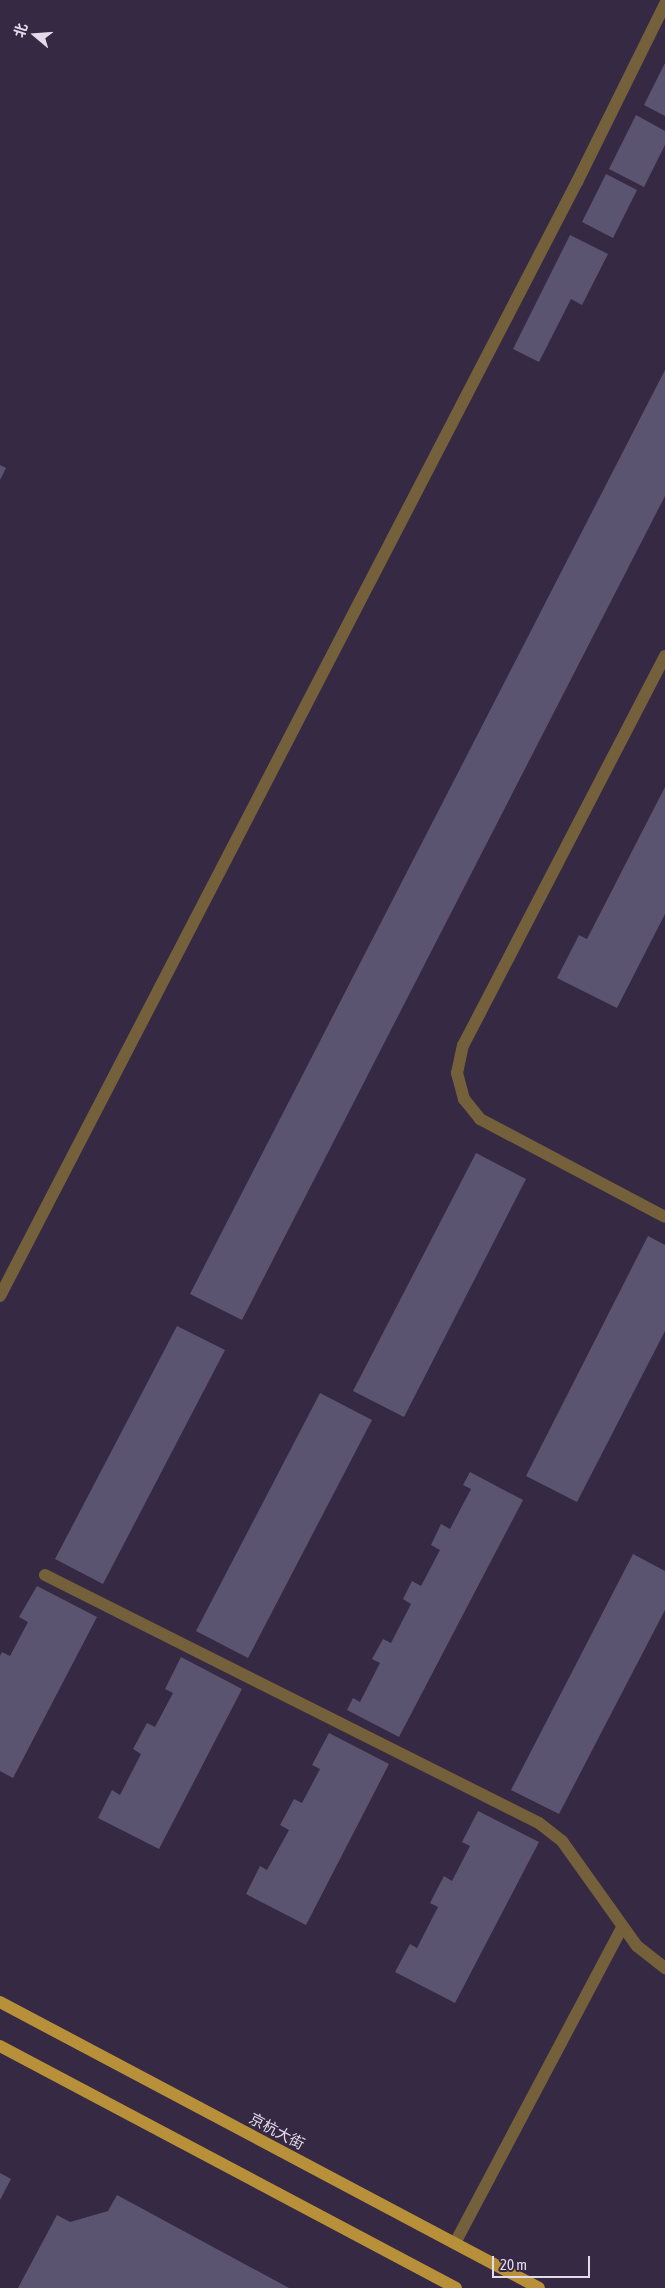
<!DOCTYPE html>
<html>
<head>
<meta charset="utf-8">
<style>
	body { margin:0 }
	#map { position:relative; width:665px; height:2288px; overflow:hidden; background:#362943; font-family:"Asap Condensed","Noto Sans SC",sans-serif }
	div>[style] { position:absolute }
	.building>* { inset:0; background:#5a5471 }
	.minor>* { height:12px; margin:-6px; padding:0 6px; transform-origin:6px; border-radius:6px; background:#74613b }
	.major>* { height:12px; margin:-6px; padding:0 6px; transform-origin:6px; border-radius:6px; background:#b89039 }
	span { translate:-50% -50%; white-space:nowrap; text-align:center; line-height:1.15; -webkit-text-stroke:4px #362943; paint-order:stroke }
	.street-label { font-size:15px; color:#e2dbec }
	.north { position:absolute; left:10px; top:10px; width:50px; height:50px; -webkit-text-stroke:4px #362943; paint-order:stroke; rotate:288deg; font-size:14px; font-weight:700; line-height:20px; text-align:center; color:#e2dbec }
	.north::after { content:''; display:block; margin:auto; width:18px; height:22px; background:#e2dbec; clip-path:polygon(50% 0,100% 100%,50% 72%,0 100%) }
	.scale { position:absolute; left:492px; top:2256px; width:98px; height:22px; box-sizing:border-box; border:2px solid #e2dbec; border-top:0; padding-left:6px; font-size:15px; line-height:18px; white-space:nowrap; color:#e2dbec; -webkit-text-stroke:4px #362943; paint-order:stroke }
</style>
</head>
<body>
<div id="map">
	<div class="building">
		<i style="clip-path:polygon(665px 63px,665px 116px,644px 105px)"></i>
		<i style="clip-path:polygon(636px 115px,665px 131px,665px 145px,644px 187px,609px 169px)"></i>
		<i style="clip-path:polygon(606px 174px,637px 190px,613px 238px,582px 222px)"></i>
		<i style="clip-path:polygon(570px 235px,608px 254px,582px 305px,571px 299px,539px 362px,513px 349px)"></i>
		<i style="clip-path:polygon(665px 370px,665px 496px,242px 1320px,190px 1294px)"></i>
		<i style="clip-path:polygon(0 465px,6px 468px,0 480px)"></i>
		<i style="clip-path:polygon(665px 787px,665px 914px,617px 1008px,557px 978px,579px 935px,587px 939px)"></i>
		<i style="clip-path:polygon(476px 1153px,526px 1179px,404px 1417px,353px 1391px)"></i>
		<i style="clip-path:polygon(648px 1236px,665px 1245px,665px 1331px,577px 1502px,526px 1476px)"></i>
		<i style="clip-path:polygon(177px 1326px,225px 1350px,103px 1584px,55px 1559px)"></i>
		<i style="clip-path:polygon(320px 1393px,372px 1420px,248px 1658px,196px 1631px)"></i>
		<i style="clip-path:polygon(470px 1472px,523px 1500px,399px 1737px,347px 1710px,353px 1698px,360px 1702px,380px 1663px,372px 1659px,383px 1639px,391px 1643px,411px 1604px,403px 1599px,412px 1581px,421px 1586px,440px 1550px,431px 1545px,441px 1524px,450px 1529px,471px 1489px,463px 1485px)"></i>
		<i style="clip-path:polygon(633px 1554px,665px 1571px,665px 1610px,559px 1814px,511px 1790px)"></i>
		<i style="clip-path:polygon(37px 1586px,97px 1617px,13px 1778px,0 1771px,0 1656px,2px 1652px,10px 1656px,28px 1622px,19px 1617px)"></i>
		<i style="clip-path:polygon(181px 1657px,242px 1689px,159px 1849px,98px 1818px,112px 1790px,120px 1795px,141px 1754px,133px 1749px,147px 1723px,155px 1727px,173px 1693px,165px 1689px)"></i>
		<i style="clip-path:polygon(329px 1733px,389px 1764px,306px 1925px,246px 1894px,260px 1866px,267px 1870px,289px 1830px,280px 1825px,294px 1799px,302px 1803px,320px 1769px,312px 1765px)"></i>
		<i style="clip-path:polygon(478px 1811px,539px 1842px,455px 2003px,395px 1972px,410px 1944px,417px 1948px,438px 1907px,430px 1903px,444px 1876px,452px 1881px,470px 1846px,462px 1842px)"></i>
		<i style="clip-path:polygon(0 2173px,11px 2179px,0 2200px)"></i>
		<i style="clip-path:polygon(117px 2195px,289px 2288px,18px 2288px,57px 2215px,70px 2222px,108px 2211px)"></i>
	</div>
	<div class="minor">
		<i style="left:665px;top:656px;width:438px;rotate:117.4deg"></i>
		<i style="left:463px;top:1045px;width:29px;rotate:102deg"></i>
		<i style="left:457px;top:1073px;width:27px;rotate:75deg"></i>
		<i style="left:464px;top:1099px;width:26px;rotate:51deg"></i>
		<i style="left:480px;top:1119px;width:209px;rotate:27.9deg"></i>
		<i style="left:0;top:1296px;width:1255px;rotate:-62.62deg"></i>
		<i style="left:577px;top:182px;width:199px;rotate:-63.7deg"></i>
		<i style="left:45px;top:1575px;width:553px;rotate:26.66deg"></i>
		<i style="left:539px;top:1823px;width:29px;rotate:38deg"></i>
		<i style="left:562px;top:1841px;width:129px;rotate:54.5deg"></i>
		<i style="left:637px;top:1946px;width:36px;rotate:38deg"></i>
		<i style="left:455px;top:2243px;width:357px;rotate:-62.1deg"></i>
	</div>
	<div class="major">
		<i style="left:0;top:2002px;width:610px;rotate:27.95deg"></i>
		<i style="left:0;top:2046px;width:516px;rotate:27.95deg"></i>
	</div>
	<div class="street-label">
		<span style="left:277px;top:2131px;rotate:28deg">京杭大街</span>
	</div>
	<div class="north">北</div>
	<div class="scale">20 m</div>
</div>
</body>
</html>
